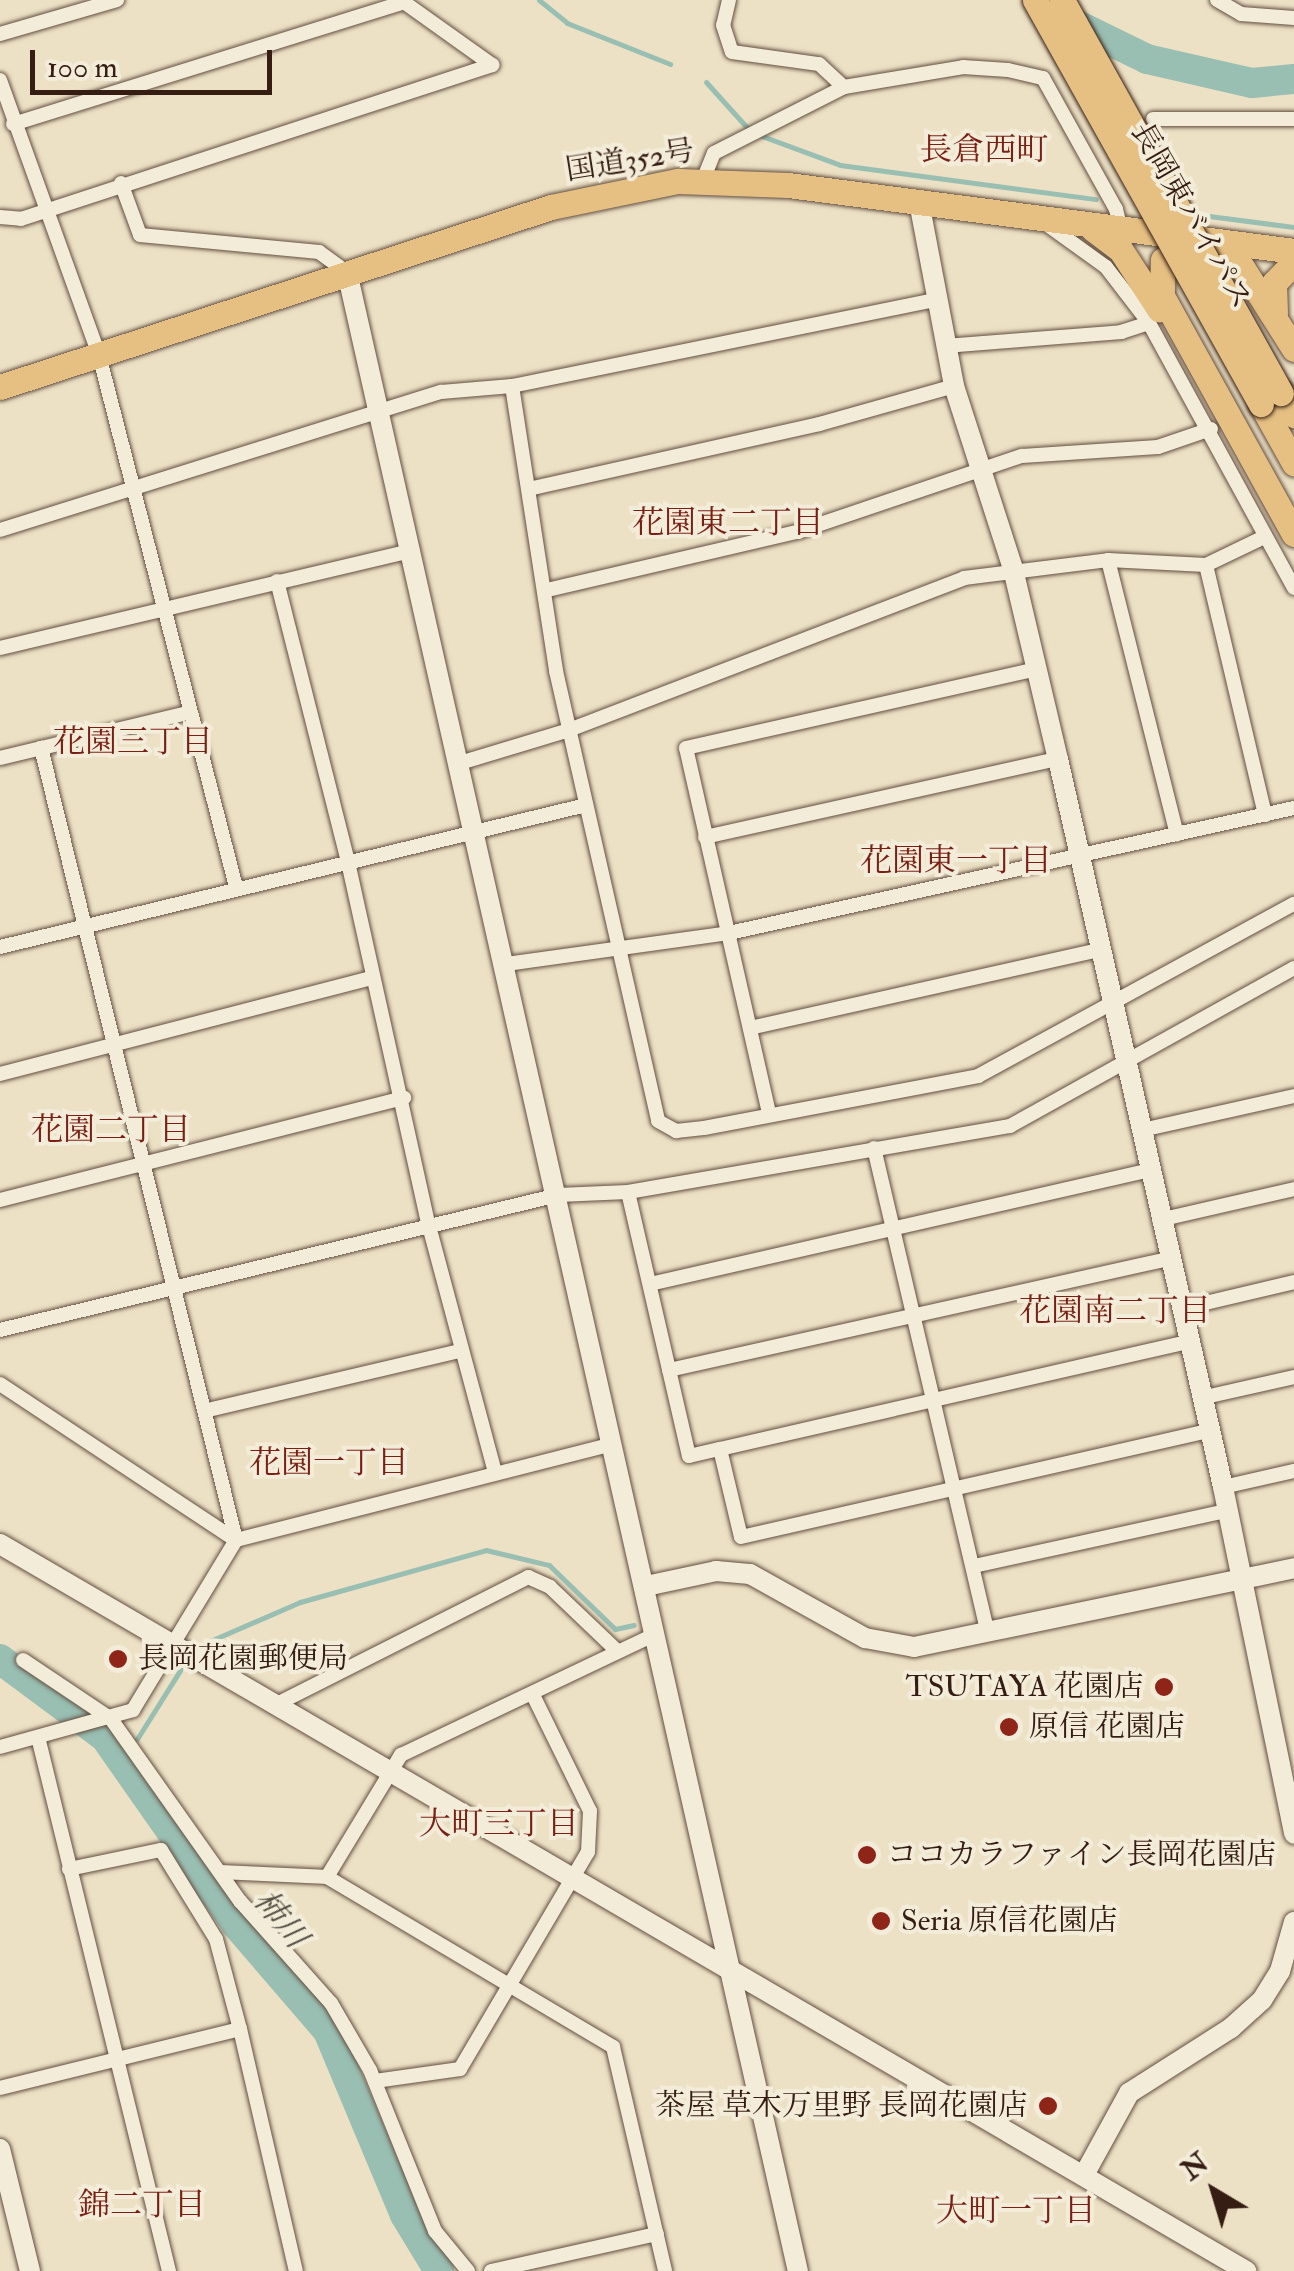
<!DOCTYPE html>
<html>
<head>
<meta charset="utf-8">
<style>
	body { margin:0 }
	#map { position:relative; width:1294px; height:2271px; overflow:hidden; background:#ece1c5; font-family:"IM FELL Double Pica","Noto Serif JP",serif }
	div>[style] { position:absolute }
	.stream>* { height:5px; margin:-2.5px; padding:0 2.5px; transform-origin:2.5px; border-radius:2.5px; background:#99beb2 }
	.river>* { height:30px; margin:-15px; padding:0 15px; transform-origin:15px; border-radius:15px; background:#99beb2 }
	.roads { filter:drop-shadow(0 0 2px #634e40) drop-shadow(0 0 2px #634e40) }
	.street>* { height:14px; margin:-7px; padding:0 7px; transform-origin:7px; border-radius:7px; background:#f3ecd9 }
	.secondary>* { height:20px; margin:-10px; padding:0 10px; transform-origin:10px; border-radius:10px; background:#f3ecd9 }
	.highway>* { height:25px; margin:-12.5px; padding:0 12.5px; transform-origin:12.5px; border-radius:12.5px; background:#e6c082 }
	.bridges { filter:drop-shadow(0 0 2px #351d13) drop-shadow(0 0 2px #351d13) }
	.highway-bridge>* { height:25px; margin:-12.5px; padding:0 12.5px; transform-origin:12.5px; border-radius:12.5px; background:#e6c082 }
	.dots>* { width:28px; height:28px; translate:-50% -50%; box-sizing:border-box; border:5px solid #f3ecd9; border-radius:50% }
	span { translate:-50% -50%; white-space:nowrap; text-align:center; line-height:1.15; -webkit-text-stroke:8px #f3ecd9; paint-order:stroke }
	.street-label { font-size:30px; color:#351d13 }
	.poi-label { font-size:30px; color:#351d13 }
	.left { translate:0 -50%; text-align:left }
	.right { translate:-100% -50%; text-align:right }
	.neighbourhood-label { font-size:32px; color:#7a1f14 }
	.water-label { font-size:32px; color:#534d43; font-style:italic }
	.north { position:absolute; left:1164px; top:2141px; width:100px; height:100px; -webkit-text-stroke:8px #f3ecd9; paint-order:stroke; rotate:322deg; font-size:28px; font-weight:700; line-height:40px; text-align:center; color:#351d13 }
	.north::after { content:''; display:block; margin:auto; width:35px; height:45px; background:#351d13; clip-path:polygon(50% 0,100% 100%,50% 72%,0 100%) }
	.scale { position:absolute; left:30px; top:50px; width:242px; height:45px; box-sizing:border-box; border:5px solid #351d13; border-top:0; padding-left:12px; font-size:30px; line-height:35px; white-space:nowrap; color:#351d13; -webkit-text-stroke:8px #f3ecd9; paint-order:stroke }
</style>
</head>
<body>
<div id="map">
	<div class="stream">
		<i style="left:539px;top:0;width:36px;rotate:39deg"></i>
		<i style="left:567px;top:23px;width:111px;rotate:21.7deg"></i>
		<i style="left:706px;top:82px;width:67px;rotate:48deg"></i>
		<i style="left:751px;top:132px;width:95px;rotate:20.3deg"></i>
		<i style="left:840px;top:165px;width:258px;rotate:7.6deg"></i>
		<i style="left:1209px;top:216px;width:86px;rotate:7.4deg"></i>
		<i style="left:201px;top:1645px;width:108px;rotate:-23.5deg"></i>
		<i style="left:300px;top:1602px;width:193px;rotate:-15.6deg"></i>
		<i style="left:486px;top:1550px;width:65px;rotate:13.4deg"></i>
		<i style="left:549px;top:1565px;width:92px;rotate:44.1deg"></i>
		<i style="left:615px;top:1629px;width:19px;rotate:-12deg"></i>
		<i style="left:137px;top:1739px;width:89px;rotate:-57.9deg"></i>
		<i style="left:120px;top:1754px;width:6px;rotate:-31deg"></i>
	</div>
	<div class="river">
		<i style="left:1065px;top:19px;width:91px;rotate:26deg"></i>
		<i style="left:1147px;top:59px;width:108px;rotate:12.9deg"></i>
		<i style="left:1252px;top:83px;width:42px;rotate:-5.4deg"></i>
		<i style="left:0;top:1659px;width:131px;rotate:36.6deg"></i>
		<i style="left:105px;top:1737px;width:228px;rotate:55deg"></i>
		<i style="left:236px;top:1924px;width:141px;rotate:49.3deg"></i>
		<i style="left:328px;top:2031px;width:199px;rotate:67.3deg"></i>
		<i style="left:405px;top:2215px;width:66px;rotate:58.7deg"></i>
	</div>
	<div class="roads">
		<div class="street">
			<i style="left:729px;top:0;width:26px;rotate:103deg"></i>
			<i style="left:723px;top:25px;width:28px;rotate:72deg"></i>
			<i style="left:732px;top:52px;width:88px;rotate:7.9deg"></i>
			<i style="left:819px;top:64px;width:34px;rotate:43deg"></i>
			<i style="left:1217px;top:0;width:28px;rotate:30deg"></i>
			<i style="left:1241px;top:14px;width:53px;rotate:4.3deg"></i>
			<i style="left:0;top:34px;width:122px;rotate:-16.2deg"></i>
			<i style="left:0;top:80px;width:292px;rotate:70.2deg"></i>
			<i style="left:99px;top:355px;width:549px;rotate:75.56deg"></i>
			<i style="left:1153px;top:119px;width:141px"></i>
			<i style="left:13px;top:124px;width:410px;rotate:-17.3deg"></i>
			<i style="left:703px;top:180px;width:29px;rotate:-68deg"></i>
			<i style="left:714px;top:153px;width:146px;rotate:-26.9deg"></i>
			<i style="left:844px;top:87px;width:121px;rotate:-9.5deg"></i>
			<i style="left:963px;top:67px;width:45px;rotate:3.8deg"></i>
			<i style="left:1008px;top:70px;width:36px;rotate:13deg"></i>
			<i style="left:1043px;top:78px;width:150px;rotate:60.9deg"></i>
			<i style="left:1116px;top:209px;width:22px;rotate:77deg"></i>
			<i style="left:121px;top:183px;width:55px;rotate:69.9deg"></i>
			<i style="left:140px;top:235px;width:180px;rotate:5.4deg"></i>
			<i style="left:319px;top:252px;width:34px;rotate:36deg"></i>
			<i style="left:0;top:217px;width:21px;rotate:5deg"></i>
			<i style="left:21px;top:219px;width:496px;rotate:-18.1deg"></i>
			<i style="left:492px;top:65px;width:112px;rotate:-144.5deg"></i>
			<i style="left:1045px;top:223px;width:75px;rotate:35.8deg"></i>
			<i style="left:1106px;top:267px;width:71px;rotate:52.5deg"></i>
			<i style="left:1149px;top:323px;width:302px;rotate:61.3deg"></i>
			<i style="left:945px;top:346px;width:177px;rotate:-4.5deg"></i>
			<i style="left:1121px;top:332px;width:29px;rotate:-18deg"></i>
			<i style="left:512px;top:386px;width:288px;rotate:81.2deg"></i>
			<i style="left:556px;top:671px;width:461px;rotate:77.2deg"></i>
			<i style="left:658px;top:1121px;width:21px;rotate:29deg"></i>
			<i style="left:676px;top:1131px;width:28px;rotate:-6deg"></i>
			<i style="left:704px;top:1128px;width:279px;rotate:-10.7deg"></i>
			<i style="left:978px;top:1076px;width:360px;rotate:-28.6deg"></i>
			<i style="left:533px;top:488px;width:293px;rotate:-12.6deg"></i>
			<i style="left:819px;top:424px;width:140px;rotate:-15.7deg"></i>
			<i style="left:0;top:530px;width:462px;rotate:-17.4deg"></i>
			<i style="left:441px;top:392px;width:71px;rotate:-4.8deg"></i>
			<i style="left:512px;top:386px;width:432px;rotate:-11.5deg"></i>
			<i style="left:1108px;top:560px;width:283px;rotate:75.9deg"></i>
			<i style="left:1206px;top:565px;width:257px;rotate:76.7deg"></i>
			<i style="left:277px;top:581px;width:290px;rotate:75.8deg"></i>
			<i style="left:348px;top:862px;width:373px;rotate:77.5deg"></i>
			<i style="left:429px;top:1226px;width:255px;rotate:75deg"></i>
			<i style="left:547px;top:590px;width:260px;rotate:-13.1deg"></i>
			<i style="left:800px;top:531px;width:234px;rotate:-18.7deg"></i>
			<i style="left:1022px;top:456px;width:136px;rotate:-3.8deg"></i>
			<i style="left:1158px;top:447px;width:56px;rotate:-18.8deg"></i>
			<i style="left:0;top:648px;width:424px;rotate:-13.3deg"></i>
			<i style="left:0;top:758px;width:193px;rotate:-13.5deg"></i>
			<i style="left:460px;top:763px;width:114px;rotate:-16.8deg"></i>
			<i style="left:569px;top:730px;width:423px;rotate:-21deg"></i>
			<i style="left:964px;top:578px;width:145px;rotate:-7.1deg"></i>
			<i style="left:1108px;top:560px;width:98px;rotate:2.9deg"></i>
			<i style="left:1206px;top:565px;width:62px;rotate:-25.7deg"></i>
			<i style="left:705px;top:837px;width:362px;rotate:-12.5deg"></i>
			<i style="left:0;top:947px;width:603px;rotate:-13.62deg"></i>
			<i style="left:506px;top:964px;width:225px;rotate:-7.9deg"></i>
			<i style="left:729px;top:933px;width:579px;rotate:-12.48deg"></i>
			<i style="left:750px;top:1028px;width:359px;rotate:-12.6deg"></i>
			<i style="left:0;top:1074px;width:384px;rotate:-14.5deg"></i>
			<i style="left:769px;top:1113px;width:374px;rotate:-102.8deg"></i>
			<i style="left:686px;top:748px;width:360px;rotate:-12.7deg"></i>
			<i style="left:1142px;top:1130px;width:156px;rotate:-12.6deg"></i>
			<i style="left:874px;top:1148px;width:498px;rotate:76.8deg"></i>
			<i style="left:628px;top:1192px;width:271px;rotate:77deg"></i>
			<i style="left:689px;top:1456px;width:32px;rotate:-13deg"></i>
			<i style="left:720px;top:1449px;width:90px;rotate:76.6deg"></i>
			<i style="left:741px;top:1537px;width:477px;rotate:-12.8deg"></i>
			<i style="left:0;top:1200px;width:417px;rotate:-14.2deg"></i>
			<i style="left:1159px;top:1220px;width:139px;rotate:-12.9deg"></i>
			<i style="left:650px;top:1284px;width:513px;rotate:-12.84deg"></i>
			<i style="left:1180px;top:1309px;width:117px;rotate:-13.3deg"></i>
			<i style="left:0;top:1330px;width:574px;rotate:-13.6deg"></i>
			<i style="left:558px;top:1195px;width:70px;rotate:-2.5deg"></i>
			<i style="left:628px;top:1192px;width:388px;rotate:-9.8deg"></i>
			<i style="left:1010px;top:1126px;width:325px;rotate:-29.1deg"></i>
			<i style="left:669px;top:1370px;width:511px;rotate:-12.54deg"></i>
			<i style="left:0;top:1384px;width:283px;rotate:33.5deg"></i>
			<i style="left:236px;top:1540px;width:389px;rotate:-14.3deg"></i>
			<i style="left:1201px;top:1398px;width:95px;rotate:-12.7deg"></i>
			<i style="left:208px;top:1410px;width:259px;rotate:-13.2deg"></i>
			<i style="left:720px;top:1449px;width:479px;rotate:-12.9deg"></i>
			<i style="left:1223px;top:1487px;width:73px;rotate:-12.7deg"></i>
			<i style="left:974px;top:1566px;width:259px;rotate:-12.3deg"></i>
			<i style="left:23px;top:1660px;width:106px;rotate:33.8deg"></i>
			<i style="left:111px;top:1719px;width:223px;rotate:54.7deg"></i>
			<i style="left:240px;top:1901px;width:137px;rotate:48.3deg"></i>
			<i style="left:331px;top:2003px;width:78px;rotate:59.8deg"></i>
			<i style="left:370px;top:2070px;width:174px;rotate:68deg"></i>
			<i style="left:435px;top:2231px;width:52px;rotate:50.5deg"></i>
			<i style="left:275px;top:1705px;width:284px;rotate:-26.8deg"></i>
			<i style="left:528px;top:1577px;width:24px;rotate:24deg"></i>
			<i style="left:550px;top:1587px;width:90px;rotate:43.6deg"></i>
			<i style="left:38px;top:1737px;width:550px;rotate:76.22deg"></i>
			<i style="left:0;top:1747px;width:138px;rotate:-15.5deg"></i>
			<i style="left:133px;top:1710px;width:199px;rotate:-58.8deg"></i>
			<i style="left:236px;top:1540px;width:816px;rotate:-103.83deg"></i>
			<i style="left:69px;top:1869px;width:94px;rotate:-11.7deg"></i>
			<i style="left:161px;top:1850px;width:105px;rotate:58.3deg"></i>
			<i style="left:216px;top:1939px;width:93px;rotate:75.1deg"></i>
			<i style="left:222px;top:1872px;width:105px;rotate:2.7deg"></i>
			<i style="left:327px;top:1877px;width:333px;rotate:30.7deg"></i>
			<i style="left:613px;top:2047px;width:230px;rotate:76.9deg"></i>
			<i style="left:327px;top:1877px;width:143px;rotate:-58.8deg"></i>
			<i style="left:401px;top:1755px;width:282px;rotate:-25.4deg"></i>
			<i style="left:375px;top:2081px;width:86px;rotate:-8deg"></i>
			<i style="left:460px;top:2069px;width:252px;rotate:-59.5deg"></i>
			<i style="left:588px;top:1852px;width:41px;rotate:-87.2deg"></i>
			<i style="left:590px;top:1811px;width:131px;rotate:-116.2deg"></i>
			<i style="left:0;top:2088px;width:247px;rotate:-13.8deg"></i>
			<i style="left:240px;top:2029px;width:248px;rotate:77deg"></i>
			<i style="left:491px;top:2271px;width:170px;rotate:-12.6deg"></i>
		</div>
		<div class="secondary">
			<i style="left:919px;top:202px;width:187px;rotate:79.2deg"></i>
			<i style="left:954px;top:386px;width:192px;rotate:72.1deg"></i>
			<i style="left:1013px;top:569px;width:195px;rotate:76.7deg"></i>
			<i style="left:1058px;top:759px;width:746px;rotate:77.23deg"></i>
			<i style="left:1223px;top:1487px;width:354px;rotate:78.4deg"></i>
			<i style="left:347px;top:272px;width:2049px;rotate:77.29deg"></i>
			<i style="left:0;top:1544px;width:1443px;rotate:30.26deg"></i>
			<i style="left:646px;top:1586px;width:72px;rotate:-12.1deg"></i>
			<i style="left:716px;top:1571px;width:34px;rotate:5deg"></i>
			<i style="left:750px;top:1574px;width:132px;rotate:29.1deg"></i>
			<i style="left:865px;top:1638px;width:50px;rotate:10.4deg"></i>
			<i style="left:914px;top:1647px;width:388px;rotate:-11.7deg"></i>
			<i style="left:0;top:2149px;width:126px;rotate:76.2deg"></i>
			<i style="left:1084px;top:2175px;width:94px;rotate:-61.2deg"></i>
			<i style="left:1129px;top:2093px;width:121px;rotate:-32.5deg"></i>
			<i style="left:1231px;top:2028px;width:42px;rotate:-42.1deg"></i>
			<i style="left:1262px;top:2000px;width:34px;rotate:-58deg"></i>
			<i style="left:1280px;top:1971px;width:51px;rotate:-74.1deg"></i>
		</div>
		<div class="highway">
			<i style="left:1093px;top:229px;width:34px;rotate:37deg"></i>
			<i style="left:1120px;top:249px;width:72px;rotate:57deg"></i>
			<i style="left:1192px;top:242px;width:34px;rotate:148deg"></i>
			<i style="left:1163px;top:260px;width:36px;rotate:92deg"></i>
			<i style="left:1162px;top:296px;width:272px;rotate:61deg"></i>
			<i style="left:1228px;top:245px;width:123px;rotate:57.6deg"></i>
			<i style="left:1275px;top:313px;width:30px;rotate:-92deg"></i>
			<i style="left:1274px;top:283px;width:29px;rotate:-46deg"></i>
			<i style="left:0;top:387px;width:580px;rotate:-18.09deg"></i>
			<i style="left:551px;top:207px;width:130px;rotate:-11.6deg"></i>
			<i style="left:678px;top:181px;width:110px;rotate:2.1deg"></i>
			<i style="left:788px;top:185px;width:510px;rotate:7.43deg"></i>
			<i style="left:1281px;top:393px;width:26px;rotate:59deg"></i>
			<i style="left:1261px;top:404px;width:68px;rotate:60.8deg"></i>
		</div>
	</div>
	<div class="bridges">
		<div class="highway-bridge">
			<i style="left:1035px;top:0;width:463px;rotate:60.8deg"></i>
			<i style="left:1062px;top:0;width:450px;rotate:60.9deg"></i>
		</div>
	</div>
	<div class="dots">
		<i style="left:118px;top:1659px;background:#8f2418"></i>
		<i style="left:1164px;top:1687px;background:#8f2418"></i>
		<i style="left:1009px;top:1727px;background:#8f2418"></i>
		<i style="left:867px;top:1855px;background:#8f2418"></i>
		<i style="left:881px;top:1921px;background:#8f2418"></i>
		<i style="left:1048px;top:2106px;background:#8f2418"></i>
	</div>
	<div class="street-label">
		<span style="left:630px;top:161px;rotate:-9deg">国道352号</span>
		<span style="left:1191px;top:216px;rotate:60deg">長岡東バイパス</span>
	</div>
	<div class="poi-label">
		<span class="left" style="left:138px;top:1659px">長岡花園郵便局</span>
		<span class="right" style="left:1144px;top:1687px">TSUTAYA 花園店</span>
		<span class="left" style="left:1029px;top:1727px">原信 花園店</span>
		<span class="left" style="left:887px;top:1855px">ココカラファイン長岡花園店</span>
		<span class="left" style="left:901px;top:1921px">Seria 原信花園店</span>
		<span class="right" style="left:1028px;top:2106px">茶屋 草木万里野 長岡花園店</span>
	</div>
	<div class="neighbourhood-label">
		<span style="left:984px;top:150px">長倉西町</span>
		<span style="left:728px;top:523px">花園東二丁目</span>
		<span style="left:133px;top:742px">花園三丁目</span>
		<span style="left:956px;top:861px">花園東一丁目</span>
		<span style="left:111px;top:1130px">花園二丁目</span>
		<span style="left:1115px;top:1311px">花園南二丁目</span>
		<span style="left:329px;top:1463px">花園一丁目</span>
		<span style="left:499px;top:1824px">大町三丁目</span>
		<span style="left:142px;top:2205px">錦二丁目</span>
		<span style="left:1016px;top:2211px">大町一丁目</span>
	</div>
	<div class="water-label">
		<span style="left:280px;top:1919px;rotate:51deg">柿川</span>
	</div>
	<div class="north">N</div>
	<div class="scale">100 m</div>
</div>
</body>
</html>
